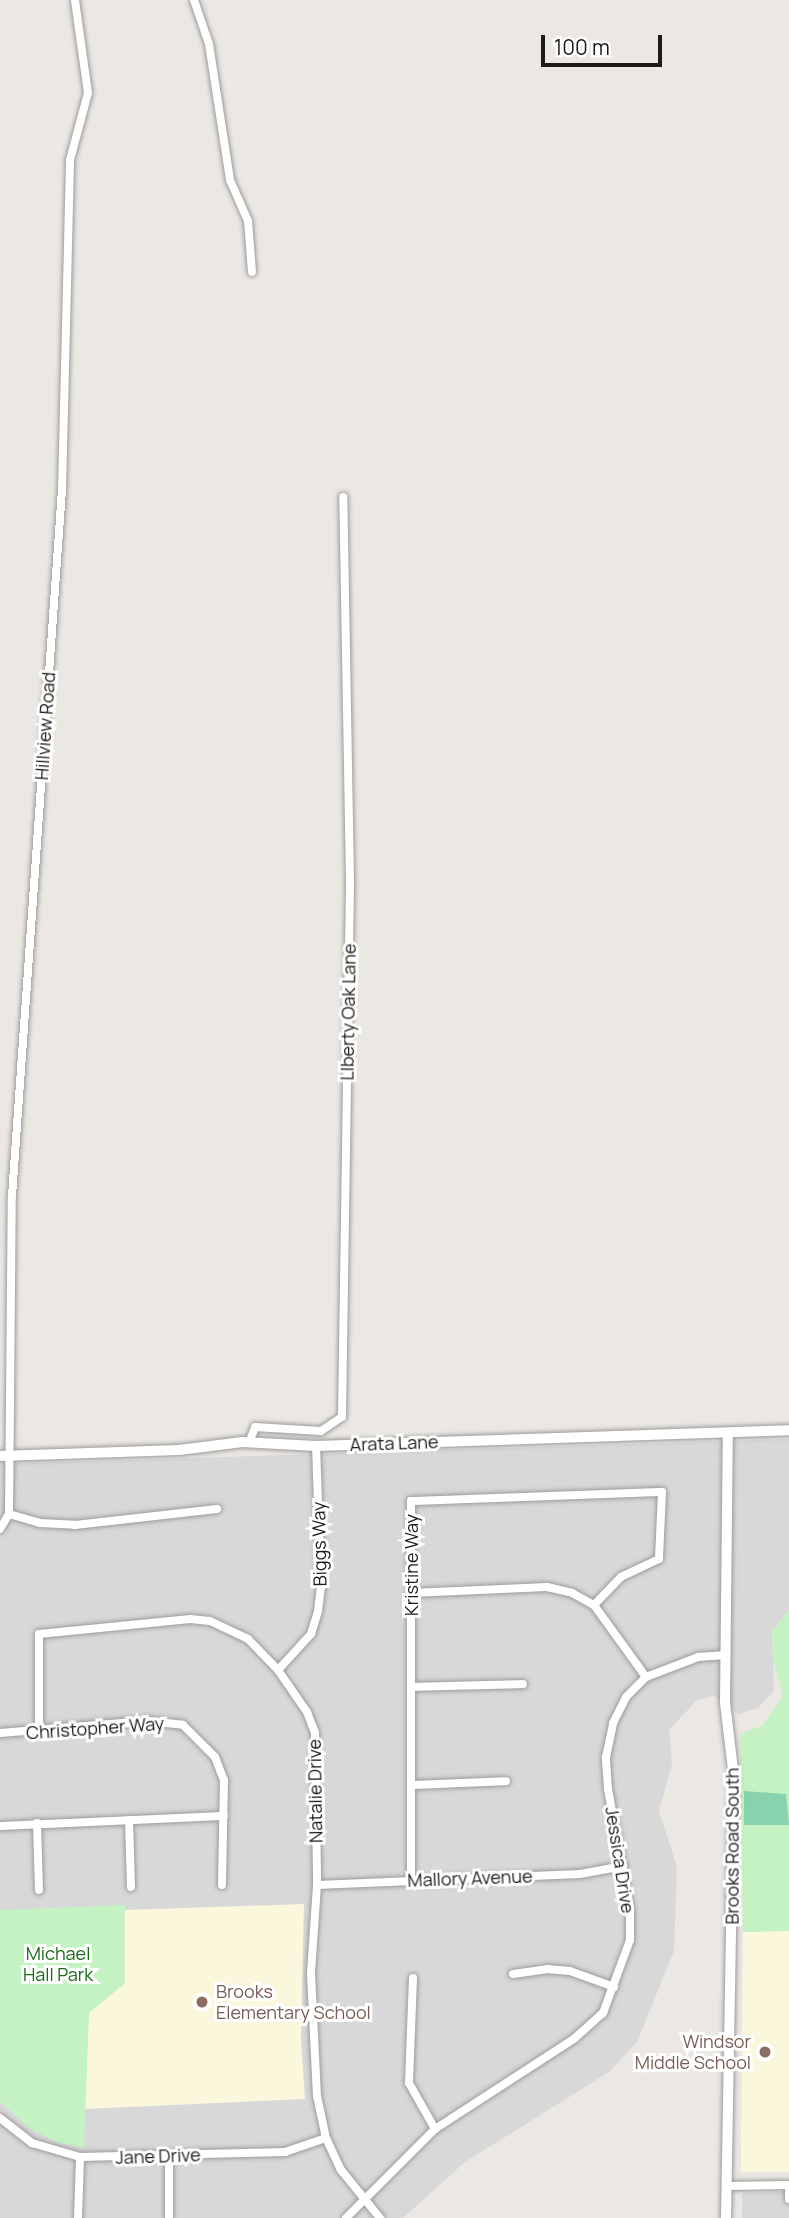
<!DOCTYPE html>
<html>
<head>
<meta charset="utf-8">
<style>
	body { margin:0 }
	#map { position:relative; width:789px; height:2218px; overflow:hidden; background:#ebe7e2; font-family:Manrope,sans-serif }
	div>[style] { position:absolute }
	.residential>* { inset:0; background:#d9d8d8 }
	.education>* { inset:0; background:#faf7dc }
	.park>* { inset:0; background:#c4f2c2 }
	.pitch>* { inset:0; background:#88d2ad }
	.roads { filter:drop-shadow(0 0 2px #9c9c9c) drop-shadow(0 0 2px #9c9c9c) }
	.minor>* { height:8px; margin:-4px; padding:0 4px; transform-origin:4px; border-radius:4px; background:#fff }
	.tertiary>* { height:10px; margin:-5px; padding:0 5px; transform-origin:5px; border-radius:5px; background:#fff }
	.dots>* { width:19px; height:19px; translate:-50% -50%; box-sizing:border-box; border:4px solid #fff; border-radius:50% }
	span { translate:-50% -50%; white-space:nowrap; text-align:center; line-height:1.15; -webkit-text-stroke:6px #fff; paint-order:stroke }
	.street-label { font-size:18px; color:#1b1b1b }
	.park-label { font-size:18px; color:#1a6b18 }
	.education-label { font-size:18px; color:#785e54 }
	.left { translate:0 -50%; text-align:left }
	.right { translate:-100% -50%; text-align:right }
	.scale { position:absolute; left:541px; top:35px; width:121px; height:32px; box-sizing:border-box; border:4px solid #1b1b1b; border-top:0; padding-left:9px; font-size:21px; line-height:24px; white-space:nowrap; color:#1b1b1b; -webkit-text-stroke:5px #fff; paint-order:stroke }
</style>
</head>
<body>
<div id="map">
	<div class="residential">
		<i style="clip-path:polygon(789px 1439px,789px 1610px,772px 1631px,774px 1691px,758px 1708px,738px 1714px,714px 1696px,697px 1700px,669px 1730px,672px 1764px,659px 1811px,677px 1867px,674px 1951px,637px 2042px,609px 2072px,465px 2162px,403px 2218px,0 2218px,0 1464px)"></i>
		<i style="clip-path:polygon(789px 2192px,789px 2218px,742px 2218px,742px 2193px)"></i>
	</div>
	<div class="education">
		<i style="clip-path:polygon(304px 1904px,301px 2039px,305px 2099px,84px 2109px,89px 2012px,125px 1983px,125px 1910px)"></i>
		<i style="clip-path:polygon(789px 1931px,789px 2172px,741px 2172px,743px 1932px)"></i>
	</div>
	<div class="park">
		<i style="clip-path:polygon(789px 1610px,789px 1931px,743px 1932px,740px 1734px,763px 1725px,783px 1695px,773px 1660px,772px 1631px)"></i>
		<i style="clip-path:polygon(125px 1905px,125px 1983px,89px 2013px,84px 2147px,59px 2143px,31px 2129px,0 2102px,0 1910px)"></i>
	</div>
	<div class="pitch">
		<i style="clip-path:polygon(744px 1791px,786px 1794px,789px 1825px,744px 1825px)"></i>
	</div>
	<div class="roads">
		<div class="minor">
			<i style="left:194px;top:0;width:46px;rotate:71.2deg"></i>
			<i style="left:209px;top:44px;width:138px;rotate:81.2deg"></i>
			<i style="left:230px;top:180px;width:45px;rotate:66.3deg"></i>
			<i style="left:248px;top:221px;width:51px;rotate:85.5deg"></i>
			<i style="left:249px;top:1443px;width:17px;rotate:-69deg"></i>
			<i style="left:255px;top:1427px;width:66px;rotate:3.5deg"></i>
			<i style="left:321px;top:1431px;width:25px;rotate:-34deg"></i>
			<i style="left:342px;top:1417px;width:536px;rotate:-89.14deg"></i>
			<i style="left:350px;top:881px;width:384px;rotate:-91deg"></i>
			<i style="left:9px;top:1514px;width:32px;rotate:16deg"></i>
			<i style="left:40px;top:1523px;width:35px;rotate:3deg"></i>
			<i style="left:75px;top:1525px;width:143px;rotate:-6.4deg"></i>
			<i style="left:0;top:1529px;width:17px;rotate:-59deg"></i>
			<i style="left:9px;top:1514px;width:318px;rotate:-89.5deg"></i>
			<i style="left:12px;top:1196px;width:708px;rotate:-85.95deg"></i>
			<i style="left:62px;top:490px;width:330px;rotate:-88.6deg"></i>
			<i style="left:70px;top:160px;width:69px;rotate:-75deg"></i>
			<i style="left:88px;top:93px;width:94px;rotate:-98deg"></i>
			<i style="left:411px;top:1593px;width:136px;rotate:-2.5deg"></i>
			<i style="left:547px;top:1587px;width:26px;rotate:13deg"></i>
			<i style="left:572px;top:1593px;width:25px;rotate:29deg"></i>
			<i style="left:594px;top:1605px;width:89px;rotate:54.2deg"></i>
			<i style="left:278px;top:1670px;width:49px;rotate:-47.5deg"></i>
			<i style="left:311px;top:1634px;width:24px;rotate:-73deg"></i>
			<i style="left:318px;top:1611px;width:23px;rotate:-83deg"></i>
			<i style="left:321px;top:1588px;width:142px;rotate:-92deg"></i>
			<i style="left:412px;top:1687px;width:111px;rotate:-1.5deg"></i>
			<i style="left:39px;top:1732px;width:98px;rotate:-90deg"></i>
			<i style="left:39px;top:1634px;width:152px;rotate:-5.7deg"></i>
			<i style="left:190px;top:1619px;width:20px;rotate:6deg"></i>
			<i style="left:210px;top:1621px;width:42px;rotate:25.3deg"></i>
			<i style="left:248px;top:1639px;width:43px;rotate:45.9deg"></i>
			<i style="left:278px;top:1670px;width:51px;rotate:55.4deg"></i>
			<i style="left:307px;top:1712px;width:22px;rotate:69deg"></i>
			<i style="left:315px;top:1733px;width:152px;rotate:89.2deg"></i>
			<i style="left:317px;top:1885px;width:89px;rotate:93.9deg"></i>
			<i style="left:311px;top:1974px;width:122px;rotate:87.2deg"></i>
			<i style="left:317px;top:2096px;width:43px;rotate:77.9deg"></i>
			<i style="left:326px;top:2138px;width:35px;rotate:65deg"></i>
			<i style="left:341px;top:2170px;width:62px;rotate:50.9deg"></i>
			<i style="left:0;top:1733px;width:147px;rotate:-4.7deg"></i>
			<i style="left:147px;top:1721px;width:36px;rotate:6deg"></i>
			<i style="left:183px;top:1725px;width:45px;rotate:45deg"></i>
			<i style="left:215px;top:1757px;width:25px;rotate:69deg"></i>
			<i style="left:224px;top:1780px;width:105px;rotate:91.1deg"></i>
			<i style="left:412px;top:1785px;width:94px;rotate:-2.4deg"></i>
			<i style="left:129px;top:1820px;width:67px;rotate:88.3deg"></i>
			<i style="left:37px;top:1823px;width:67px;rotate:88.3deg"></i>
			<i style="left:0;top:1826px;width:224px;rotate:-2.6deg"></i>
			<i style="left:411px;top:1879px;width:378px;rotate:-90deg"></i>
			<i style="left:411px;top:1501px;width:251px;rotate:-2.1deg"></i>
			<i style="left:662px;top:1492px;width:67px;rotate:92.6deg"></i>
			<i style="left:659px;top:1559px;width:42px;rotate:154.7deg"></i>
			<i style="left:621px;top:1577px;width:39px;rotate:134deg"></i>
			<i style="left:317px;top:1885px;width:263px;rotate:-2.4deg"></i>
			<i style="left:580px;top:1874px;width:44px;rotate:-10.5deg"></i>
			<i style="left:513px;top:1974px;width:34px;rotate:-8deg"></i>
			<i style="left:547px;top:1969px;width:23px;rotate:5deg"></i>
			<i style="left:570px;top:1971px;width:47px;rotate:20deg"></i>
			<i style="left:413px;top:1978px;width:105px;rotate:92.2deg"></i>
			<i style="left:409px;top:2083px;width:53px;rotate:60.5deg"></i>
			<i style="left:0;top:2118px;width:41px;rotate:38deg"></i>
			<i style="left:32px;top:2143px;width:50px;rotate:16.3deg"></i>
			<i style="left:80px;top:2157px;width:205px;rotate:-1.4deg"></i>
			<i style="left:285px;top:2152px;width:43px;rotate:-18.9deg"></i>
			<i style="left:169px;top:2155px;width:63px;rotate:90deg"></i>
			<i style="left:789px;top:2185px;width:14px;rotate:90deg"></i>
			<i style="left:726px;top:2186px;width:63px;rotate:-0.9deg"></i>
			<i style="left:78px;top:2218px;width:61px;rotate:-88.1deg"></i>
			<i style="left:346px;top:2218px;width:126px;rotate:-45deg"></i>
			<i style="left:435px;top:2129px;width:167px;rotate:-33deg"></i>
			<i style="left:575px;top:2038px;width:38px;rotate:-42deg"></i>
			<i style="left:603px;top:2013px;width:78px;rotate:-69.7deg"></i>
			<i style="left:630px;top:1940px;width:29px;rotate:-90deg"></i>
			<i style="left:630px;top:1911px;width:124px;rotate:-100.2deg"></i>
			<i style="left:608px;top:1789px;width:32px;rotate:-94deg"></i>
			<i style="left:606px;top:1757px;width:35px;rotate:-78deg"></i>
			<i style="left:613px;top:1723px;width:29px;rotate:-63deg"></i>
			<i style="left:626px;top:1697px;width:28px;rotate:-45deg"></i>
			<i style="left:646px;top:1677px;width:56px;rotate:-21deg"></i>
			<i style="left:698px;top:1657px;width:28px;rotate:-4deg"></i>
		</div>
		<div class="tertiary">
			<i style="left:0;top:1456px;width:179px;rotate:-1.9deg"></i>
			<i style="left:179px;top:1450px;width:64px;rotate:-7.2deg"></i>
			<i style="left:242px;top:1442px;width:74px;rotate:3.1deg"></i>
			<i style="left:316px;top:1446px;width:473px;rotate:-1.9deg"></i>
			<i style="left:726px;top:2218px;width:440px;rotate:-89deg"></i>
			<i style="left:734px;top:1778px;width:76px;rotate:-96.8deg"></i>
			<i style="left:725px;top:1703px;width:270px;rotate:-89.4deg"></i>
		</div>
	</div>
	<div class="dots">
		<i style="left:202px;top:2002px;background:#8d6e63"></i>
		<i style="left:765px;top:2052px;background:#8d6e63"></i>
	</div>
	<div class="street-label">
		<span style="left:45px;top:726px;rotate:-86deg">Hillview Road</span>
		<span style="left:348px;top:1012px;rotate:-89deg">LIberty Oak Lane</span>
		<span style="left:394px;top:1443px;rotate:-2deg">Arata Lane</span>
		<span style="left:319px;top:1544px;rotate:-91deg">Biggs Way</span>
		<span style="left:411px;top:1565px;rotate:-90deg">Kristine Way</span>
		<span style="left:95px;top:1728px;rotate:-4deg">Christopher Way</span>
		<span style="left:315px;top:1791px;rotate:-91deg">Natalie Drive</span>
		<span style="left:732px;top:1846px;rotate:-90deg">Brooks Road South</span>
		<span style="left:620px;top:1860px;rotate:81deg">Jessica Drive</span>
		<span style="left:470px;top:1878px;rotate:-2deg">Mallory Avenue</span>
		<span style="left:158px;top:2156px;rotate:-2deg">Jane Drive</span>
	</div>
	<div class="park-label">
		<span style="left:58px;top:1964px">Michael<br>Hall Park</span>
	</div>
	<div class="education-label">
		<span class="left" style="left:216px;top:2002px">Brooks<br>Elementary School</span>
		<span class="right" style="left:751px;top:2052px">Windsor<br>Middle School</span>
	</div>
	<div class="scale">100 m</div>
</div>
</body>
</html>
